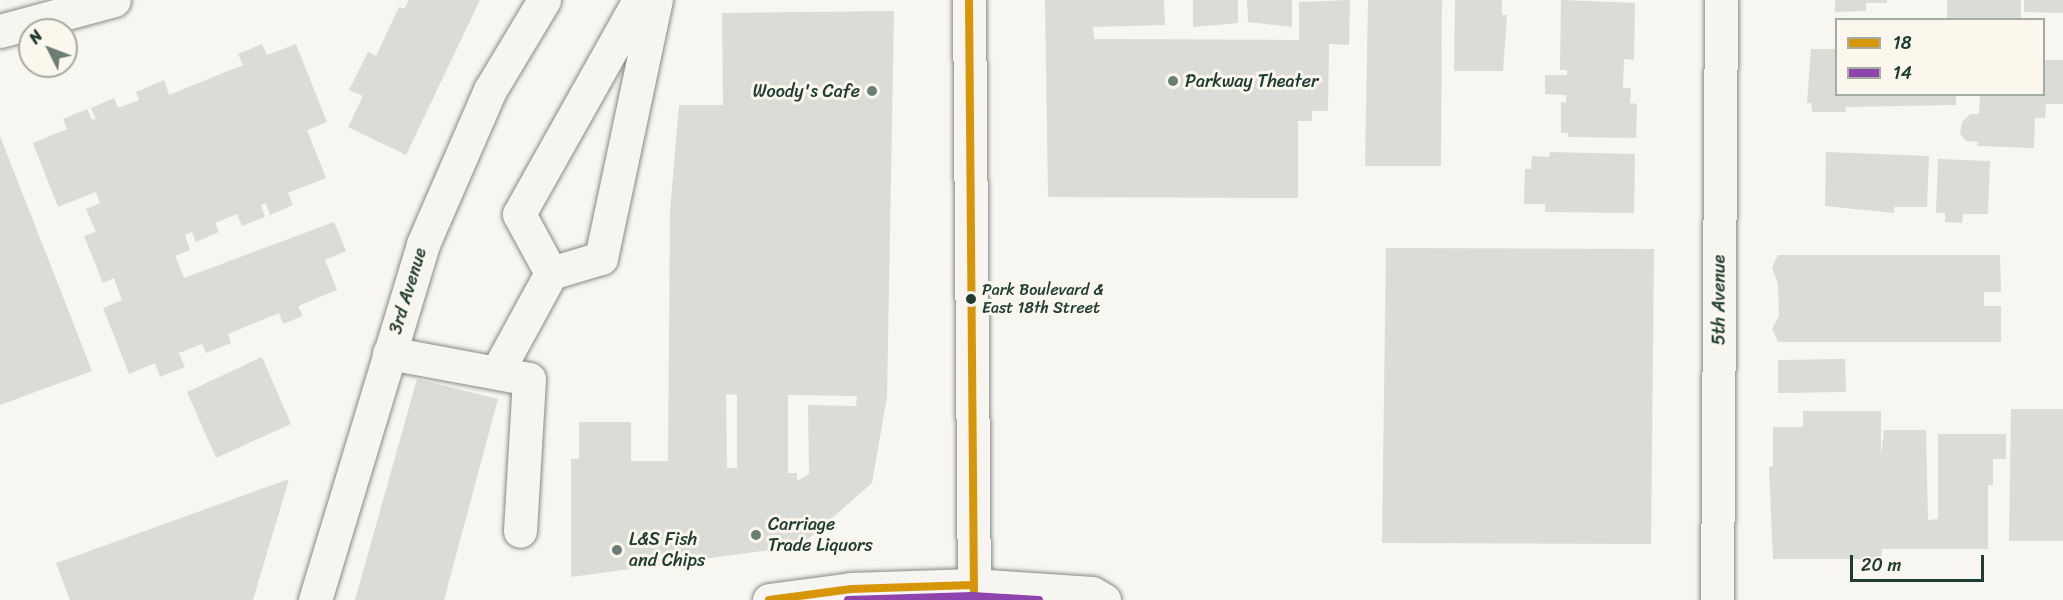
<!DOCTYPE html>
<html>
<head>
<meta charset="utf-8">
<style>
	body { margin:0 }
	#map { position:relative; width:2063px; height:600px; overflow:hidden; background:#f8f6f0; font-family:Sriracha,sans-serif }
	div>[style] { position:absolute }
	.building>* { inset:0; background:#dbdbd7 }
	.roads { filter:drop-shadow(0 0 2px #868b86) drop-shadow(0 0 2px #868b86) }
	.minor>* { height:33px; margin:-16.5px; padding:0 16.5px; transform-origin:16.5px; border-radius:16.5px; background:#f6f5f1 }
	.major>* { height:33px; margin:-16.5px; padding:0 16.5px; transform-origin:16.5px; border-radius:16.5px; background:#f6f5f1 }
	.bus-1>* { height:8px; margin:-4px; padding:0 4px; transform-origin:4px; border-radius:4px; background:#d79608 }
	.bus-2>* { height:8px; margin:-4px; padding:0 4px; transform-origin:4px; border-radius:4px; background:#8e44ad }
	.dots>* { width:16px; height:16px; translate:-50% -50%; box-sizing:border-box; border:3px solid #fbf7ec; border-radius:50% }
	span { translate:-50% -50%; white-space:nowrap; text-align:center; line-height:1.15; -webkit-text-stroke:6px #fbf7ec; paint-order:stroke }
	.bus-label { font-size:16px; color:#1f3d34 }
	.left { translate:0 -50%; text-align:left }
	.poi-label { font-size:18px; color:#1f3d34 }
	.right { translate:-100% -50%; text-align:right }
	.street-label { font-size:18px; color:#1f3d34 }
	.legend { position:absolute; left:1835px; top:18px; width:210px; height:78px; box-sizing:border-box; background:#fbf7ec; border:2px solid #a3ada2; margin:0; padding:8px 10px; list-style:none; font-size:18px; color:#1f3d34 }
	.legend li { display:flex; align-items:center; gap:12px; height:30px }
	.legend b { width:30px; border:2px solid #a3ada2 }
	.north { position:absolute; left:18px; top:18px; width:60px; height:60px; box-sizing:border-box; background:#fbf7ec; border:2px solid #a3ada2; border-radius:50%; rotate:312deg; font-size:16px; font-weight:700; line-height:24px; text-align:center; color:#1f3d34 }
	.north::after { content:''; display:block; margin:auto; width:21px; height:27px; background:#6b7e76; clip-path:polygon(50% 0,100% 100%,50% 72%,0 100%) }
	.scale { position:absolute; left:1850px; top:555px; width:134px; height:27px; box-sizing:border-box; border:3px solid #1f3d34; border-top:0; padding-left:8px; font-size:18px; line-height:21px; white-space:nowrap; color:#1f3d34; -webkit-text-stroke:4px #fbf7ec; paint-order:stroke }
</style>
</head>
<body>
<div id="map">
	<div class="building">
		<i style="clip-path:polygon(409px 0,480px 0,406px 155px,348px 127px,363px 96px,349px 90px,368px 52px,376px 56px,399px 7px,404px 9px)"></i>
		<i style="clip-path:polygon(1045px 0,1164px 0,1165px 25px,1093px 27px,1094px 39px,1299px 40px,1299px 2px,1350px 0,1349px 45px,1329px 44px,1328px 111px,1312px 111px,1312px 121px,1298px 121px,1298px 198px,1048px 197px)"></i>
		<i style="clip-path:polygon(1193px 0,1238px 0,1238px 23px,1193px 27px)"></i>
		<i style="clip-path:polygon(1247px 0,1292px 0,1292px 27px,1248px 22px)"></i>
		<i style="clip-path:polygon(1368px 0,1442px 0,1441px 166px,1365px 166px)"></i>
		<i style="clip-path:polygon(1455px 0,1502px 0,1502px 15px,1507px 15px,1503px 71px,1454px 71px)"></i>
		<i style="clip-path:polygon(1561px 0,1635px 3px,1634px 60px,1624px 59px,1623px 88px,1631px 88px,1630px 103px,1637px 104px,1636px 138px,1568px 137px,1568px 133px,1561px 133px,1561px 102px,1566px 103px,1566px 95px,1545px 94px,1545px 75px,1567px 75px,1567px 70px,1560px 70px)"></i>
		<i style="clip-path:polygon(1835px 0,1887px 0,1887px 3px,1866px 3px,1866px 11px,1835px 12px)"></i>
		<i style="clip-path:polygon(1947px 0,2021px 0,2021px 20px,1947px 20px)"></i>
		<i style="clip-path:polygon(2024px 0,2063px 0,2063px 13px,2024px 12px)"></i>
		<i style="clip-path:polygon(evenodd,894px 11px,887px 397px,872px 483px,800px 546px,571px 577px,571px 459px,579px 459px,579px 422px,631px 422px,631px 461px,668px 461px,670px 211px,679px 105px,723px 105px,722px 13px,894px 11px,726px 394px,737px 395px,737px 468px,727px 468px,726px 394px,894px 11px,788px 395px,857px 396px,856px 406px,808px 405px,809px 474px,797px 481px,797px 473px,788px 473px,788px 395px)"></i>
		<i style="clip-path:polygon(262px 44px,267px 55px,296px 44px,327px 122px,307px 130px,326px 178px,288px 193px,293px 205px,270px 215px,266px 203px,261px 205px,265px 217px,242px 226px,237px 214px,215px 223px,219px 232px,196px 242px,192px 232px,185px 235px,190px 250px,175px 256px,184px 278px,334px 222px,346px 251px,325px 260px,337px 290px,298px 306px,303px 316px,283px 324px,279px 313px,228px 334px,231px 343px,206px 353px,202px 344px,179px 353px,185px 367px,160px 377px,155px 363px,129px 374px,103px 308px,122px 300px,114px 278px,103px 283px,84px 236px,96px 232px,86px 209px,100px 203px,96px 192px,58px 207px,33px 143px,67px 129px,63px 119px,87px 109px,92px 120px,96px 119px,91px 108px,114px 98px,118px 108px,139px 100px,136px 92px,164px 80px,169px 95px,243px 65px,238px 54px)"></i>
		<i style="clip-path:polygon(1811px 49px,1836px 49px,1836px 94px,1956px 94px,1956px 105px,1845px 107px,1846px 112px,1812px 112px,1811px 103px,1807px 103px)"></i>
		<i style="clip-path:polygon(2044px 60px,2063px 60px,2063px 104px,2046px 104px,2045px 118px,2035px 118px,2034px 148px,1977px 146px,1978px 142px,1966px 141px,1960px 134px,1962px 122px,1970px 114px,1979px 114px,1980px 94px,2044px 94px)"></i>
		<i style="clip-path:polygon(0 136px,92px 371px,0 405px)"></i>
		<i style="clip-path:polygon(1550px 152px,1635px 154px,1634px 213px,1545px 212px,1545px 204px,1524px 204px,1525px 169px,1531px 169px,1532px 156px,1549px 157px)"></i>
		<i style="clip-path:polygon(1826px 152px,1929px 156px,1927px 207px,1894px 207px,1894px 213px,1825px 206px)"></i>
		<i style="clip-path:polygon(1938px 159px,1990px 161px,1988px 214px,1963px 214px,1962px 223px,1945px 222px,1945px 213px,1936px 213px)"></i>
		<i style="clip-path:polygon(1386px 248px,1654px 249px,1651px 544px,1382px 543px)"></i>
		<i style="clip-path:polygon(1778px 255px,2000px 255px,2001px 292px,1984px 292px,1984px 306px,2001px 306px,2001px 342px,1778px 342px,1772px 329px,1779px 316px,1778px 284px,1772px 267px)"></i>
		<i style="clip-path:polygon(262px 357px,291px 424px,216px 458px,187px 392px)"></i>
		<i style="clip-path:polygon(1845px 359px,1846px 392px,1778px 393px,1778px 360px)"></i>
		<i style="clip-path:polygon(417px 379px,498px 399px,444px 600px,355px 600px)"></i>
		<i style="clip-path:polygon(2011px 409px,2063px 409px,2063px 541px,2009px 541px)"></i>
		<i style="clip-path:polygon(1803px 411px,1881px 411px,1881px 457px,1884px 430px,1926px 430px,1928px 520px,1938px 519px,1938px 434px,2006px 434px,2006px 459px,1993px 459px,1993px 485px,1988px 485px,1988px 549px,1882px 549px,1881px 559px,1773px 559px,1769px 467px,1773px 466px,1773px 427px,1803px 427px)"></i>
		<i style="clip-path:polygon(289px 479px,253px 600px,70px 600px,56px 563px)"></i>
	</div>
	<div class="roads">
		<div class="minor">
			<i style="left:0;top:31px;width:118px;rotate:-15.2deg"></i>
			<i style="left:551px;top:273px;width:67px;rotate:-118.5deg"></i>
			<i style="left:519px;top:214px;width:245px;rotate:-60.7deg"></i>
			<i style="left:389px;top:353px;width:142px;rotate:10.5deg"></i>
			<i style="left:529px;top:379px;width:152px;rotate:93.4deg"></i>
			<i style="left:497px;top:372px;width:113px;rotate:-61.4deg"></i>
			<i style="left:551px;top:273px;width:52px;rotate:-16.7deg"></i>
			<i style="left:601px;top:258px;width:264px;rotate:-78deg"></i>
			<i style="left:972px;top:585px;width:120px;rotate:3.8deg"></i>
			<i style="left:1092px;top:593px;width:14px;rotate:30deg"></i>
			<i style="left:315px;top:600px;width:372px;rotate:-73.1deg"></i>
			<i style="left:423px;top:244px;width:168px;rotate:-66.5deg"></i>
			<i style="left:490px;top:90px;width:105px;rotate:-59deg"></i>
			<i style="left:1717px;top:600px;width:600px;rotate:-89.62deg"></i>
		</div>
		<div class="major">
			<i style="left:969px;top:0;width:600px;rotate:89.52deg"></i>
			<i style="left:769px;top:600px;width:83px;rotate:-7.6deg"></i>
			<i style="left:851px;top:589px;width:121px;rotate:-1.9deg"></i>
		</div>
	</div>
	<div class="bus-1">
		<i style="left:969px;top:0;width:600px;rotate:89.52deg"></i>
		<i style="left:769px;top:600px;width:83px;rotate:-7.6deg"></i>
		<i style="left:851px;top:589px;width:121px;rotate:-1.9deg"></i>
	</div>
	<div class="bus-2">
		<i style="left:848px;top:600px;width:124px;rotate:-1.8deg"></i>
		<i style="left:972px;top:596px;width:67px;rotate:3.4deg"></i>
	</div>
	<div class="dots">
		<i style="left:1173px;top:81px;background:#6b7e76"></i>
		<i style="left:872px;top:91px;background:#6b7e76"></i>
		<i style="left:971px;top:299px;background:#1f3d34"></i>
		<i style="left:756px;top:535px;background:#6b7e76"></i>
		<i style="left:617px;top:550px;background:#6b7e76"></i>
	</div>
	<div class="bus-label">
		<span class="left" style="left:982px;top:299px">Park Boulevard &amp;<br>East 18th Street</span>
	</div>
	<div class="poi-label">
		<span class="left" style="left:1185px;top:81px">Parkway Theater</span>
		<span class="right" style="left:860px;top:91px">Woody's Cafe</span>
		<span class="left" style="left:768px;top:535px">Carriage<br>Trade Liquors</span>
		<span class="left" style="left:629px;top:550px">L&amp;S Fish<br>and Chips</span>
	</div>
	<div class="street-label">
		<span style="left:408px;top:291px;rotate:-73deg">3rd Avenue</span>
		<span style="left:1719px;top:300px;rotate:-90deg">5th Avenue</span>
	</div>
	<ul class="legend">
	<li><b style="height:8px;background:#d79608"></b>18</li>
	<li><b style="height:8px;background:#8e44ad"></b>14</li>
	</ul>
	<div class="north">N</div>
	<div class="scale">20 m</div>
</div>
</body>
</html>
